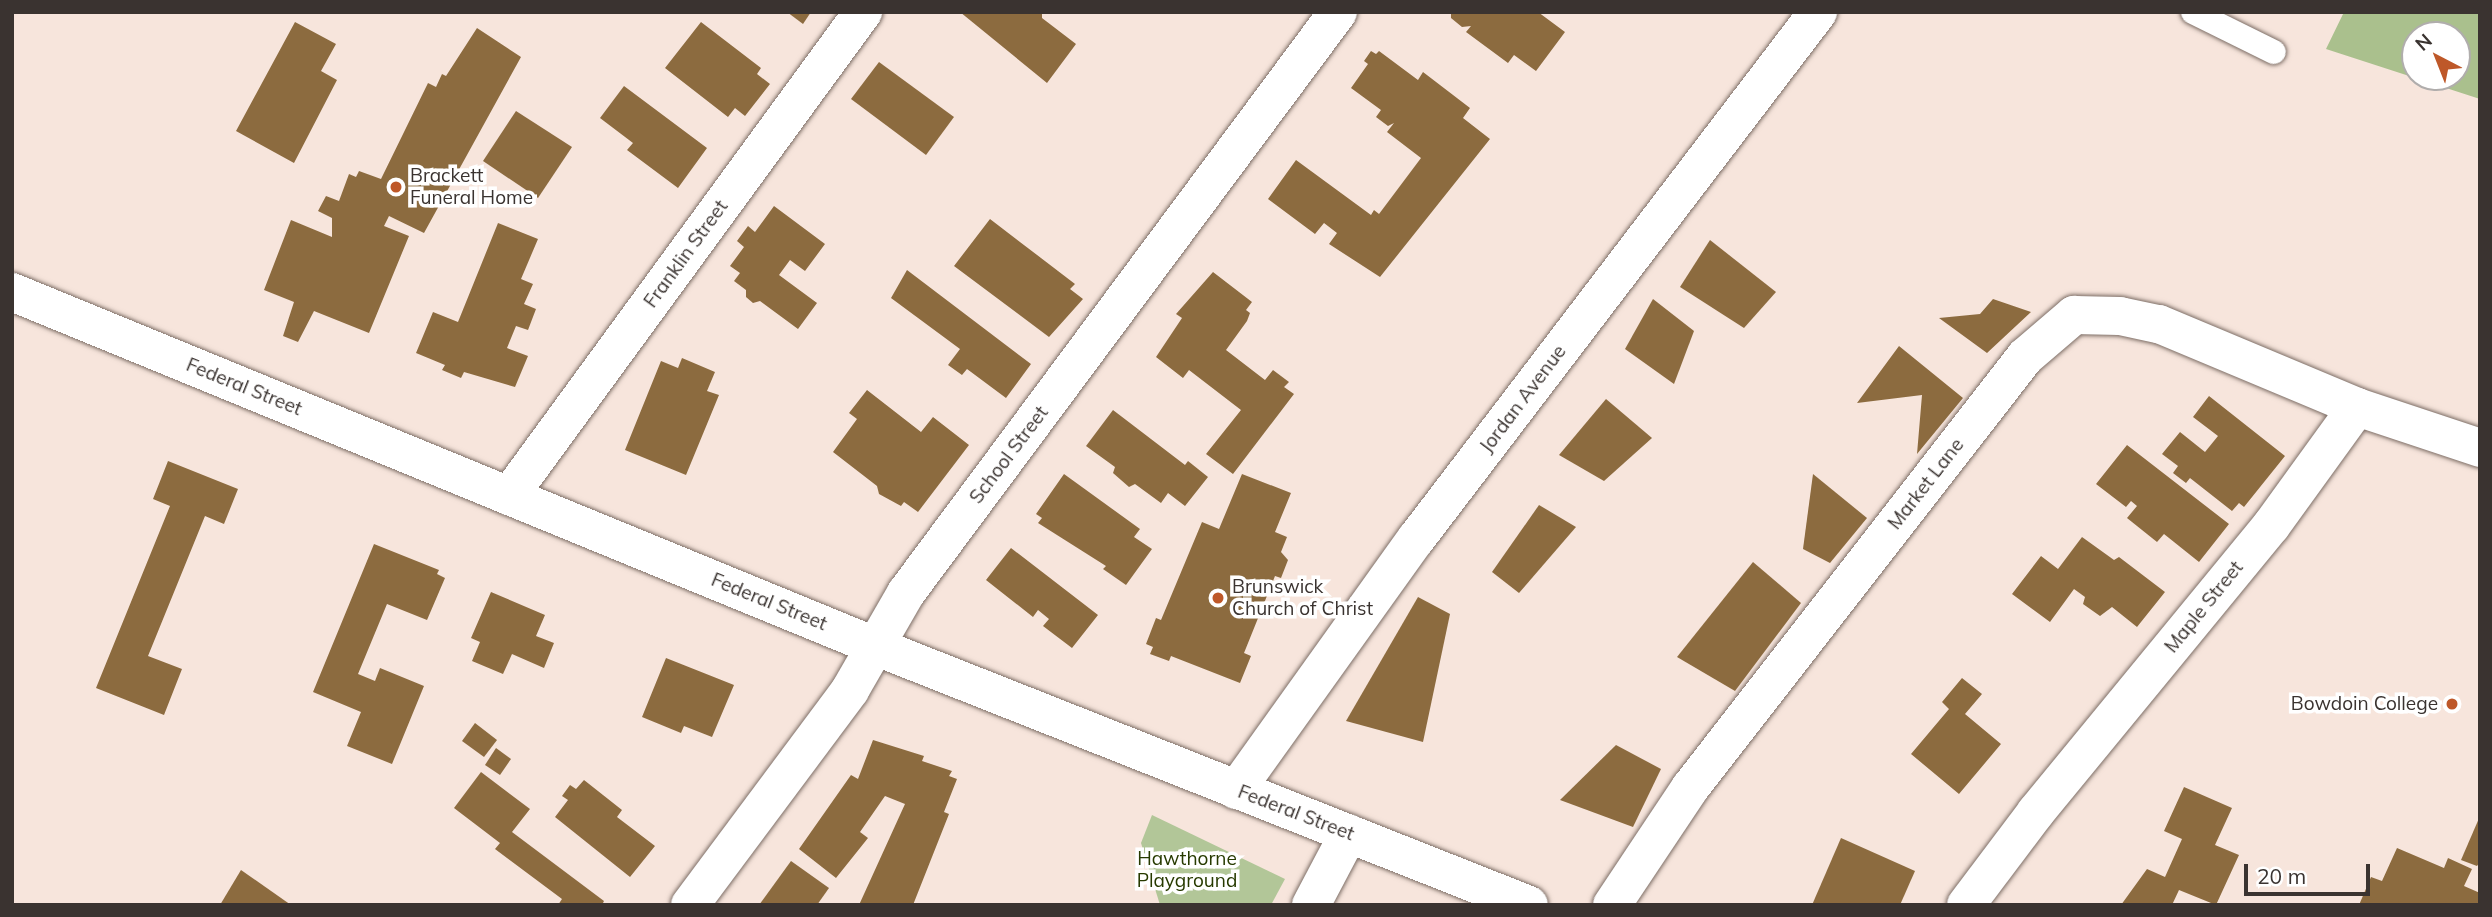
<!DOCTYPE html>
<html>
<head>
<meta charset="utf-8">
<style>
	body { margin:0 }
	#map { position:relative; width:2492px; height:917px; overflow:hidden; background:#f7e5dc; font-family:Mulish,sans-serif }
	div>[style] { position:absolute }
	.green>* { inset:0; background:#b2c698 }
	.forest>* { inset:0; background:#aac08d }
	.building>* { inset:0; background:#8c6b3f }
	.roads { filter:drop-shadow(0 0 2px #7d6e66) drop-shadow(0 0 2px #7d6e66) }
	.lane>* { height:24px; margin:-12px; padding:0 12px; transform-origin:12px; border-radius:12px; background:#fff }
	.street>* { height:38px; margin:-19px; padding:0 19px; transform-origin:19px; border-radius:19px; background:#fff }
	.secondary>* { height:38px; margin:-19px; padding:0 19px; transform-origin:19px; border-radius:19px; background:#fff }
	.dots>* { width:19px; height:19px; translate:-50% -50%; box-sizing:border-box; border:4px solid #fff; border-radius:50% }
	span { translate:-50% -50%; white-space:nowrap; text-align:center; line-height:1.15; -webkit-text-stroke:7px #fff; paint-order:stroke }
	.poi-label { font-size:19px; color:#3a3330 }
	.left { translate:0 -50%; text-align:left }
	.right { translate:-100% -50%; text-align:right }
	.street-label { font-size:19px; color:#3a3330 }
	.park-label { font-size:19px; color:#273a00 }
	.frame { position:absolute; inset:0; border:14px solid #3a3330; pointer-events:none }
	.north { position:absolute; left:2401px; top:21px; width:70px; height:70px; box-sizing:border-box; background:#fff; border:2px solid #b0adac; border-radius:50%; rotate:318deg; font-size:19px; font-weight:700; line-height:28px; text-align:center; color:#3a3330 }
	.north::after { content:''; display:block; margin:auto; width:24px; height:32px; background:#be5829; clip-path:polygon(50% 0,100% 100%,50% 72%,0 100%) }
	.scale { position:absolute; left:2244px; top:864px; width:126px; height:32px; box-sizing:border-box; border:4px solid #3a3330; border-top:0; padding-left:9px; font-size:21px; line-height:24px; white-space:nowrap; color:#3a3330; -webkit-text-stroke:5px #fff; paint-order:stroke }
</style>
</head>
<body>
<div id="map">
	<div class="green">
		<i style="clip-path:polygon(1152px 815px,1285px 879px,1271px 905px,1160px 905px,1141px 843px)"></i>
	</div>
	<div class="forest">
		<i style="clip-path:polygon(evenodd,2344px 12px,2480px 12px,2480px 99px,2326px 49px,2344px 12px,2415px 35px,2457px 35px,2457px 77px,2415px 77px,2415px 35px)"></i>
	</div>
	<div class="building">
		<i style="clip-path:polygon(787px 12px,811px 12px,803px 24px)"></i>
		<i style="clip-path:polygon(960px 12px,1042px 12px,1042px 18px,1076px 44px,1047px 83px)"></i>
		<i style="clip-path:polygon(1451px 12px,1538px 12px,1565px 32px,1536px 71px,1514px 55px,1508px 63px,1466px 32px,1471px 26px,1462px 27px,1451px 18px)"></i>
		<i style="clip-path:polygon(295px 22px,336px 44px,321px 71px,337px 80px,294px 163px,236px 131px)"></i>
		<i style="clip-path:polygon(701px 22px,761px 68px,757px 74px,770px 84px,745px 116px,735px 108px,728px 117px,665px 68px)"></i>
		<i style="clip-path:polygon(477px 28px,521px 57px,424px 233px,389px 216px,384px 226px,409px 236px,369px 333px,314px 311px,298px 342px,283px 336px,294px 302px,264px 290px,291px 220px,332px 237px,332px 218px,318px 211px,326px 196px,339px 201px,349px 174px,356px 177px,359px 171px,381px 179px,428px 83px,436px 87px,442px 74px,446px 76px)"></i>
		<i style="clip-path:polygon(1371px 51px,1376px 54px,1379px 51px,1418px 80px,1423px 72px,1470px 108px,1463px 118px,1490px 139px,1380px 277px,1329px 244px,1337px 233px,1324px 223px,1315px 234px,1268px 199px,1296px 160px,1371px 215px,1374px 210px,1379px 214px,1421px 158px,1387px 132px,1394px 123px,1388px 126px,1376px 117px,1381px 110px,1351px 88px,1368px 64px,1364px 61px)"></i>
		<i style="clip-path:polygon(879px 62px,954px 117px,926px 155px,851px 99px)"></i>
		<i style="clip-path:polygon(624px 86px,707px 148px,678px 188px,627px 150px,633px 143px,600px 118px)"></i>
		<i style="clip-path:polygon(516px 111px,572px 147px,538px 198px,483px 161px)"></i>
		<i style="clip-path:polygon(774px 206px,825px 244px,805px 271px,790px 260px,779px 275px,817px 303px,798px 329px,760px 301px,753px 303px,746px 297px,746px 290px,734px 281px,740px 273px,730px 266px,744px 247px,737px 241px,748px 226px,755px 232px)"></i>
		<i style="clip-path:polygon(990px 219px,1075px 284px,1070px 289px,1083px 299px,1049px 337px,954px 266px)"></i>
		<i style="clip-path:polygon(498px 223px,538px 239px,521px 279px,533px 284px,524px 304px,536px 309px,528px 330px,516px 326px,507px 348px,528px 356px,515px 387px,464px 372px,461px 378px,442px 370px,445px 365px,416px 353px,433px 312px,458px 322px)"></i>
		<i style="clip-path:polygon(1710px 240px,1776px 292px,1744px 328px,1680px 287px)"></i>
		<i style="clip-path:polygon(907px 270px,1031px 364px,1006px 398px,967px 369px,962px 375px,948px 365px,960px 349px,891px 298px)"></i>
		<i style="clip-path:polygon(1213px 272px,1252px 302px,1246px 310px,1250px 313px,1247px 321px,1226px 350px,1265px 380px,1273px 370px,1289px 382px,1284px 387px,1294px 394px,1233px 474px,1206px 454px,1241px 410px,1189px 370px,1183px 378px,1156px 357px,1182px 318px,1176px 314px)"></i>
		<i style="clip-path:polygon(1653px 299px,1694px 331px,1674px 384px,1625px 349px)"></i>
		<i style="clip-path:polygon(1993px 299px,2031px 312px,1987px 353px,1939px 318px,1980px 314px)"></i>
		<i style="clip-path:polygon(1899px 346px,1963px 398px,1917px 454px,1922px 395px,1857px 403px)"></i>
		<i style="clip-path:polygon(682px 358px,715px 372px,707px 391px,719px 395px,686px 475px,625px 450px,661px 361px,678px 368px)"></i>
		<i style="clip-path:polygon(867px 390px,921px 432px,933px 417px,969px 445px,918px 512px,904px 502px,901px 506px,879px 494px,877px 486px,833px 452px,857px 419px,849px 413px)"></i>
		<i style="clip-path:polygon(2209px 396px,2285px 456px,2244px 507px,2239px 503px,2232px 511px,2190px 478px,2186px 483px,2173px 473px,2178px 466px,2162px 454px,2180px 432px,2205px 452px,2218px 436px,2193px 417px)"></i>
		<i style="clip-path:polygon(1606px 399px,1652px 438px,1604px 481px,1559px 455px)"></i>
		<i style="clip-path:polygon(1113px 410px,1185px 465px,1188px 461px,1208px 477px,1185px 506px,1168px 493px,1161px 503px,1135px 484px,1129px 487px,1113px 473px,1115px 467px,1086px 446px)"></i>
		<i style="clip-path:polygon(2127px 445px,2229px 524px,2199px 562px,2164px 534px,2157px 542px,2127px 518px,2137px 506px,2131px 501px,2126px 507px,2096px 484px)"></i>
		<i style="clip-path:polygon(168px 461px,238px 489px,224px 524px,205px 516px,148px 656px,182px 669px,164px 715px,96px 688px,170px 506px,153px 499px)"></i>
		<i style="clip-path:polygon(1064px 474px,1140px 529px,1134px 537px,1152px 549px,1126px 585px,1103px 569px,1106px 566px,1038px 523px,1042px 518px,1036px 514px)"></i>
		<i style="clip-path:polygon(1242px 474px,1291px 493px,1275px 532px,1287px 537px,1281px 552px,1288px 560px,1281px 578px,1275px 576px,1244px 653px,1251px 656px,1240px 683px,1171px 656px,1169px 661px,1150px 654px,1153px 647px,1146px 644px,1156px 618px,1161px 620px,1202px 522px,1219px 529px)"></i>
		<i style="clip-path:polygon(1813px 474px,1867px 518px,1830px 563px,1803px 549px)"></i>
		<i style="clip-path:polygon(1539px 505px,1576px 527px,1519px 593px,1492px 572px)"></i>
		<i style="clip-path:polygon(2082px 537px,2114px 560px,2119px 557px,2165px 592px,2137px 627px,2112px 607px,2100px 616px,2083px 604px,2085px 597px,2074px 589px,2050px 622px,2012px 594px,2041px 556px,2058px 569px)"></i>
		<i style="clip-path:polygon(374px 544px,439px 570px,437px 574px,445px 578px,427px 620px,387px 604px,358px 674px,375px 681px,380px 668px,424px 686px,392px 764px,347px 746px,361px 712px,313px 692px)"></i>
		<i style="clip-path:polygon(1011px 548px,1098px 615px,1072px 648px,1043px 626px,1049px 619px,1038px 610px,1033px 617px,986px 580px)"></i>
		<i style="clip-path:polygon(1753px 562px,1801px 603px,1735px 691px,1677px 657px)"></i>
		<i style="clip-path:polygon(491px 592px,545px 615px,536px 636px,554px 643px,544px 668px,512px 654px,503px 674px,472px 661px,480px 642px,471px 638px)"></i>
		<i style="clip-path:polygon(1418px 597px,1450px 614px,1423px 742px,1346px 721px)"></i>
		<i style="clip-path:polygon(666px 658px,734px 685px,712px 737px,684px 726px,681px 733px,642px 717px)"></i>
		<i style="clip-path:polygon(1962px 678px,1982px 694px,1965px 714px,2001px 744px,1959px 794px,1911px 754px,1949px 709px,1942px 702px)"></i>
		<i style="clip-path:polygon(475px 723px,497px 740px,484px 757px,462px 741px)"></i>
		<i style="clip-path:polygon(873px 740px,924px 756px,922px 761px,952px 771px,949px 776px,957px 779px,944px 812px,949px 814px,913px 905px,859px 905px,905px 804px,885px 796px,860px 832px,868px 838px,836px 878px,799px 849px,851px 775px,858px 779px)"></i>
		<i style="clip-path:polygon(1616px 745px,1661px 769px,1633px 827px,1560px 800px)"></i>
		<i style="clip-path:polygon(496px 748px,511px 759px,500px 775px,485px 765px)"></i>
		<i style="clip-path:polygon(481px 772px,530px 809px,512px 832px,604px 901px,602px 905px,558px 905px,562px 899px,495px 849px,500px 843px,454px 808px)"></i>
		<i style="clip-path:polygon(584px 780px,622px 810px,617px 817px,655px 846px,630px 877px,555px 817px,568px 800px,562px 796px,570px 785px,576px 789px)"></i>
		<i style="clip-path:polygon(2184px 787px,2232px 808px,2215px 845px,2239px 855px,2216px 905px,2179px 890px,2172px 905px,2121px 905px,2147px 869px,2165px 877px,2182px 839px,2164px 831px)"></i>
		<i style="clip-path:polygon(2480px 816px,2480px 862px,2477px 866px,2461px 860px)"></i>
		<i style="clip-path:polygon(1841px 838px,1915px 871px,1900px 905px,1812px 905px)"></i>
		<i style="clip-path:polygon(2397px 848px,2444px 868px,2448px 858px,2472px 869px,2464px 886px,2480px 893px,2480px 905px,2359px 905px,2371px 877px,2382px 881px)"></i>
		<i style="clip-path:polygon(791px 861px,829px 888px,817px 905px,759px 905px)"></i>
		<i style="clip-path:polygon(241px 870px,291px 905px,220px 905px)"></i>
	</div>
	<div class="roads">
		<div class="lane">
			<i style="left:2193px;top:12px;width:90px;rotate:26.3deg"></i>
		</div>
		<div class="street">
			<i style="left:509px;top:496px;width:600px;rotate:-53.82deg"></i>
			<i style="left:1236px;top:790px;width:309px;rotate:-54.4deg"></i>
			<i style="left:1416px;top:539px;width:663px;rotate:-52.66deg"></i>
			<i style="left:690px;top:905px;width:268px;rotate:-53.3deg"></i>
			<i style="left:850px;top:690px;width:112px;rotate:-60deg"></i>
			<i style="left:906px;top:593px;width:724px;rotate:-53.37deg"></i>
			<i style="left:1311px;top:905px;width:81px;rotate:-62.2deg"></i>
			<i style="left:1612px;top:905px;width:141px;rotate:-56.3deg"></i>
			<i style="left:1690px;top:788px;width:546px;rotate:-52.14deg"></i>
			<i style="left:2025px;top:357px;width:65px;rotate:-40.6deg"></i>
			<i style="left:2074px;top:315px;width:46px;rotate:1.2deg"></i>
			<i style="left:2120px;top:316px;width:40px;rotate:12deg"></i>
			<i style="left:2159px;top:324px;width:215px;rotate:22.7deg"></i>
			<i style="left:1966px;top:905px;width:116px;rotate:-53deg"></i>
			<i style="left:2036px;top:812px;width:370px;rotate:-50.6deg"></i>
			<i style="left:2271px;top:526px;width:147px;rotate:-54.1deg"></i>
			<i style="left:2357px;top:407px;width:130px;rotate:18.4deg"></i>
		</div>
		<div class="secondary">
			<i style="left:12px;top:292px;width:935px;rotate:22.31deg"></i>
			<i style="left:877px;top:647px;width:701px;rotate:21.59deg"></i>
		</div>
	</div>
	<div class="dots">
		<i style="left:396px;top:187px;background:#be5829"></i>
		<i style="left:1218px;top:598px;background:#be5829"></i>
		<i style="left:2452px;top:704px;background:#be5829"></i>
	</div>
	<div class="poi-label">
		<span class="left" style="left:410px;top:187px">Brackett<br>Funeral Home</span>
		<span class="left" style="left:1232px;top:598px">Brunswick<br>Church of Christ</span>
		<span class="right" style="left:2438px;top:704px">Bowdoin College</span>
	</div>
	<div class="street-label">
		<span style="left:686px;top:254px;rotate:-54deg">Franklin Street</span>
		<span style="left:244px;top:387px;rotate:22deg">Federal Street</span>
		<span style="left:1523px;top:399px;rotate:-53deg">Jordan Avenue</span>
		<span style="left:1009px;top:455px;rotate:-53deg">School Street</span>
		<span style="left:1926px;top:484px;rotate:-52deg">Market Lane</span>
		<span style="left:769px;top:602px;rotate:22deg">Federal Street</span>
		<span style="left:2204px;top:607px;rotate:-51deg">Maple Street</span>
		<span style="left:1296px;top:813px;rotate:21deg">Federal Street</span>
	</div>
	<div class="park-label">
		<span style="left:1187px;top:870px">Hawthorne<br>Playground</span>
	</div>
	<div class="frame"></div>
	<div class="north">N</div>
	<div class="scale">20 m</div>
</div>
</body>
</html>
